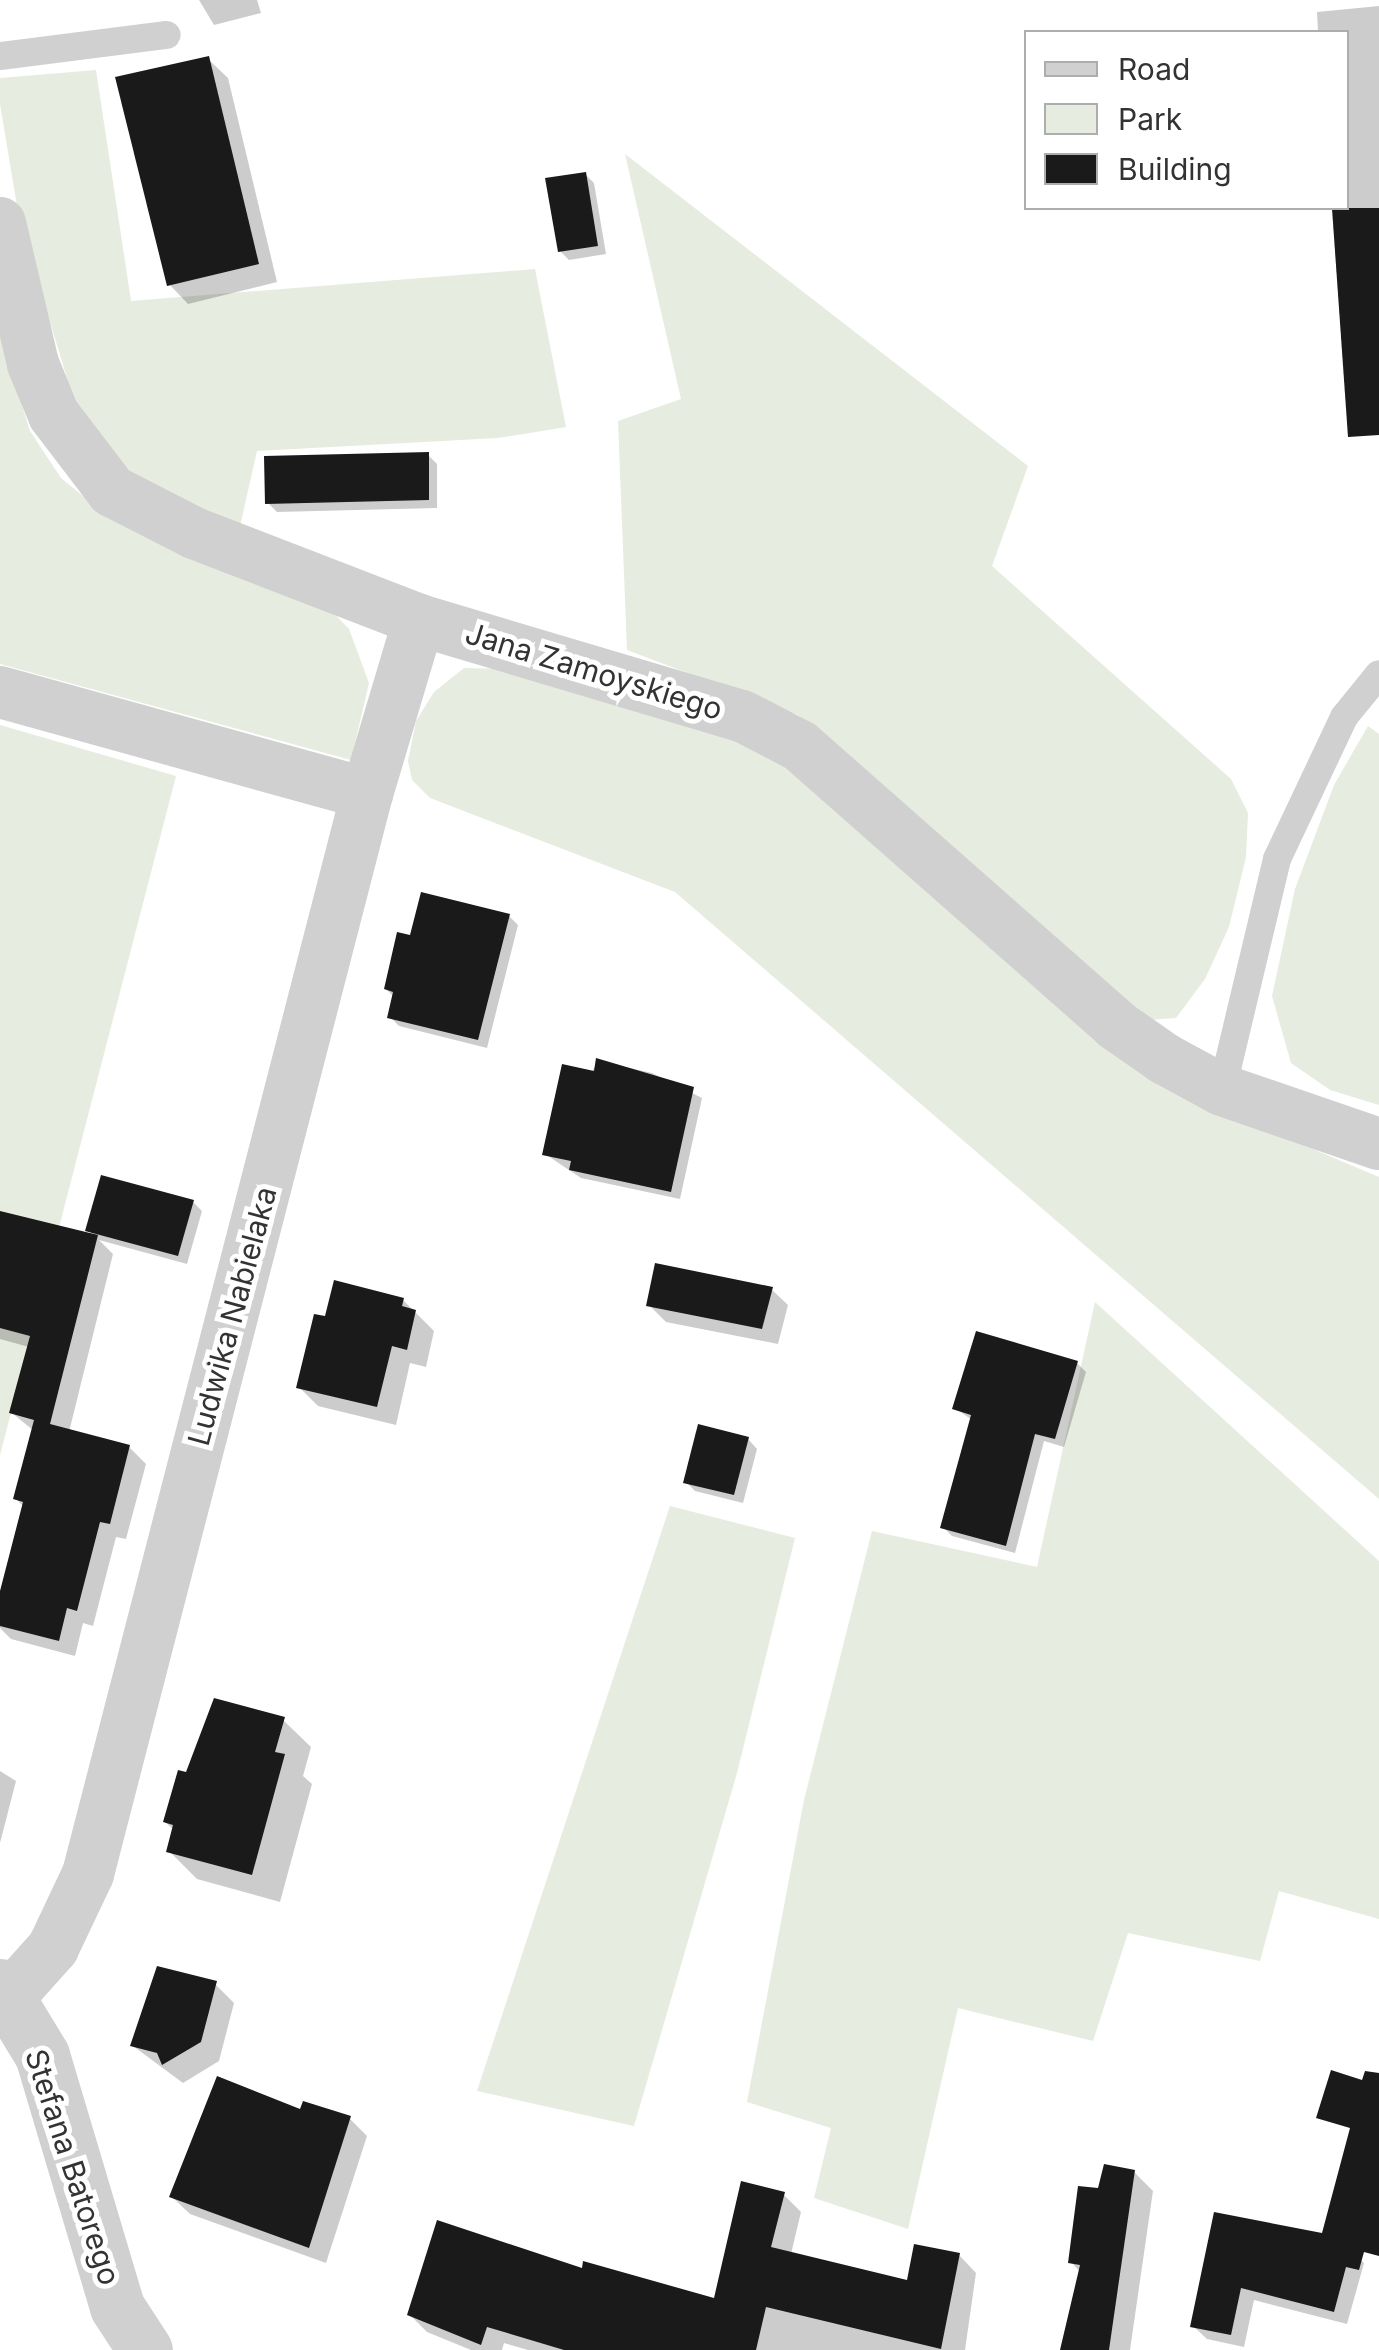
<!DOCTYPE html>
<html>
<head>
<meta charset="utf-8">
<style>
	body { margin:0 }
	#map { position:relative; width:1379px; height:2350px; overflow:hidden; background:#fff; font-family:Inter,sans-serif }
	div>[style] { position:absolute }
	.green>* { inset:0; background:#e6ecdf }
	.shadow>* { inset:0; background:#0003 }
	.building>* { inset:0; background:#1a1a1a }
	.service>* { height:28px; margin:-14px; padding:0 14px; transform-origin:14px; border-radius:14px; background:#d0d0d0 }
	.minor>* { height:52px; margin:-26px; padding:0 26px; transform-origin:26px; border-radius:26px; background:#d0d0d0 }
	.tertiary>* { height:55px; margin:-27.5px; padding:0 27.5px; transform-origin:27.5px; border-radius:27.5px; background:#d0d0d0 }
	span { translate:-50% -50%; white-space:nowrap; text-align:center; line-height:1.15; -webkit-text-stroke:10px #fff; paint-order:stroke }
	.street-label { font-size:30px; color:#333 }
	.legend { position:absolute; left:1024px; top:30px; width:325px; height:180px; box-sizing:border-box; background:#fff; border:2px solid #adadad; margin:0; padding:12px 18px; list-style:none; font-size:30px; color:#333 }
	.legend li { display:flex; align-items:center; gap:20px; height:50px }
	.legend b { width:50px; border:2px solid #adadad }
</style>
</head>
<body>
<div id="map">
	<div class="green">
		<i style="clip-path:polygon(96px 70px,131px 301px,535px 269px,566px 427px,498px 438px,257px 451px,240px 526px,124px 486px,102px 460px,68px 381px,20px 224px,0 104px,0 78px)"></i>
		<i style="clip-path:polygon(625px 154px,1028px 466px,992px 566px,1231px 779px,1248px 813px,1246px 857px,1229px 927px,1205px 979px,1176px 1018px,1149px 1020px,798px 715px,627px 650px,618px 421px,681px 399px)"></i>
		<i style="clip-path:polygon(0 334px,30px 431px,61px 478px,99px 509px,323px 602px,349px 629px,369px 683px,351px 760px,0 664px)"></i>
		<i style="clip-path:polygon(464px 668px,508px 669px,769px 751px,1190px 1097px,1379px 1177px,1379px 1499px,675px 892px,430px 798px,412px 780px,408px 761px,416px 721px,434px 692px)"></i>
		<i style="clip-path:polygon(0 725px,176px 776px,0 1455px)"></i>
		<i style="clip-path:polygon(1368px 726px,1379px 734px,1379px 1105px,1330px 1090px,1291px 1063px,1272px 996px,1295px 889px,1334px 785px)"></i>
		<i style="clip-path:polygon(1095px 1302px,1379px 1561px,1379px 1919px,1279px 1891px,1260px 1961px,1128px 1933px,1093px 2041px,958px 2008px,908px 2229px,814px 2198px,831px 2128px,747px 2102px,804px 1800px,872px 1531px,1037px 1567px)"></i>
		<i style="clip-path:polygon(670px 1506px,795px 1538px,737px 1773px,634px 2126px,477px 2091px)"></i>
	</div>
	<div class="shadow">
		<i style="clip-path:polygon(199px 0,257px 0,261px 13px,214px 25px)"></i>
		<i style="clip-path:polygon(1379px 6px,1379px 393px,1343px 358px,1332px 208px,1346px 208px,1346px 32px,1318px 32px,1317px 12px)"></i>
		<i style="clip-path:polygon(208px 59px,228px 78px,277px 282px,188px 304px,169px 284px)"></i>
		<i style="clip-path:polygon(585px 174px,594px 183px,606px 254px,569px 260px,560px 251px)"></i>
		<i style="clip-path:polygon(428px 455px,437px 464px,437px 508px,277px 512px,268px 503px)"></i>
		<i style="clip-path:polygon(509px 916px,518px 925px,487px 1048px,399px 1026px,390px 1017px,394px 997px,386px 989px,412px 938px)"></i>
		<i style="clip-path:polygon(598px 1061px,652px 1073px,702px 1098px,680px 1199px,581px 1178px,545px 1154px)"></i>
		<i style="clip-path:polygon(193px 1202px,202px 1211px,187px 1264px,99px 1240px,113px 1254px,69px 1432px,129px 1447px,146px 1464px,126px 1539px,116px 1537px,93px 1626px,83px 1623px,75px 1656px,11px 1639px,0 1628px,0 1601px,24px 1507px,16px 1499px,34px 1431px,12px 1413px,29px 1347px,0 1339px,0 1214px,95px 1237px,88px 1230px)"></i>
		<i style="clip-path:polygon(771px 1289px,788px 1305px,778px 1344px,666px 1322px,649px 1305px)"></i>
		<i style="clip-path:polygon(403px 1300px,434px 1331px,426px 1367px,410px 1363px,396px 1425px,318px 1406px,299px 1387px,326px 1319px)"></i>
		<i style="clip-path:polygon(1077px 1363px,1086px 1372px,1064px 1447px,1044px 1441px,1015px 1553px,952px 1536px,943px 1527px,972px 1420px,955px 1408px)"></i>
		<i style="clip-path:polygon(748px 1439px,757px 1449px,743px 1503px,695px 1491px,686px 1482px)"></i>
		<i style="clip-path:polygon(283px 1720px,311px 1747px,303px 1776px,312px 1784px,280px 1902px,197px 1879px,169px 1851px,174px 1830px,165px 1822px,187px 1775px)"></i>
		<i style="clip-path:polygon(0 1771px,16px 1781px,0 1843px)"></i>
		<i style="clip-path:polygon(215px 1984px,234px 2003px,219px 2061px,183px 2083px,133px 2046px)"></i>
		<i style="clip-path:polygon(302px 2112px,349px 2118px,367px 2136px,326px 2263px,190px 2214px,172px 2197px)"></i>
		<i style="clip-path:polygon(1134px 2172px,1153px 2191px,1130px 2350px,1063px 2350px,1081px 2273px,1071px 2262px,1100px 2191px)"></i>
		<i style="clip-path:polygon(783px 2194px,801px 2212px,791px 2254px,909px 2283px,959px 2255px,976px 2273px,965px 2350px,528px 2350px,504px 2343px,502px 2350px,471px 2350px,427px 2332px,410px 2315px,583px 2271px,715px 2301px)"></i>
		<i style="clip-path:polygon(1215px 2216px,1350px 2250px,1364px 2263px,1347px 2324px,1254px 2300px,1244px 2347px,1207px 2339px,1193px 2326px)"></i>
	</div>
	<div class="building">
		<i style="clip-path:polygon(209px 56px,259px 264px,167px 286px,115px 77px)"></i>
		<i style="clip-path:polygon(586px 172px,598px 246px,558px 252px,545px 178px)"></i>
		<i style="clip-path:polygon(1332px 208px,1379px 208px,1379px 435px,1348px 437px)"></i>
		<i style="clip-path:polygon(429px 452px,429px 500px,265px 504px,264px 456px)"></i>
		<i style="clip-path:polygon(421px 892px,510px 914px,478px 1040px,387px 1018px,393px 992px,384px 989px,397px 932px,410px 935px)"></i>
		<i style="clip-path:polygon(596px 1058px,694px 1087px,671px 1192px,569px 1170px,571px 1161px,542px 1155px,562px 1064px,594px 1071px)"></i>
		<i style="clip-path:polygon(101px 1175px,194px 1200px,178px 1256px,85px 1231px)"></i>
		<i style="clip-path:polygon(0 1211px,98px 1235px,50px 1424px,130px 1445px,110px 1524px,100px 1522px,77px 1611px,67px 1608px,59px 1641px,0 1626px,0 1591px,23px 1502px,13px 1499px,34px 1420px,9px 1413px,30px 1336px,0 1328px)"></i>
		<i style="clip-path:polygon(655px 1263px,773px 1287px,762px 1329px,646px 1306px)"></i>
		<i style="clip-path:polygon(334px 1280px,404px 1298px,402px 1306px,416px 1310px,407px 1350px,392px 1346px,377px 1407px,296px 1388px,314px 1314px,325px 1316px)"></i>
		<i style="clip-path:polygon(976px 1331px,1078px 1361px,1055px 1439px,1035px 1434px,1006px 1546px,940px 1528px,971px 1415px,952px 1409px)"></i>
		<i style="clip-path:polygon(698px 1424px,749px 1437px,734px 1495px,683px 1483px)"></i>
		<i style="clip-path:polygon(214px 1698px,285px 1717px,275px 1752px,285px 1754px,252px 1875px,166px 1852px,173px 1825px,163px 1822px,178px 1770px,186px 1772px)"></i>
		<i style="clip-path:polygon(157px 1966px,217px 1981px,201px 2042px,162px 2065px,157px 2053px,130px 2046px)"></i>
		<i style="clip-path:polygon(1331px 2070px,1362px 2080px,1365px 2071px,1379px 2073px,1379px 2256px,1364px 2252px,1359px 2270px,1346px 2267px,1334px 2312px,1241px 2288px,1231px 2335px,1190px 2327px,1214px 2212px,1322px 2233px,1350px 2128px,1316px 2118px)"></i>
		<i style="clip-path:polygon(217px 2076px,300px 2109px,303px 2101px,351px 2116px,309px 2248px,169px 2197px)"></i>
		<i style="clip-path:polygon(1104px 2164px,1135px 2170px,1109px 2350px,1060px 2350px,1080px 2265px,1068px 2263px,1078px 2186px,1098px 2188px)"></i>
		<i style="clip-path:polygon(741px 2181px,785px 2192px,771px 2247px,907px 2280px,914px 2244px,960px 2253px,941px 2349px,766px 2307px,756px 2350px,564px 2350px,487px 2327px,481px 2345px,407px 2315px,437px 2220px,582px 2268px,583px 2261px,714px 2298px)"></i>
	</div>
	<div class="service">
		<i style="left:0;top:56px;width:168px;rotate:-7.2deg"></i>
		<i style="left:1222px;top:1090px;width:237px;rotate:-76.6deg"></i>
		<i style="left:1277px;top:859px;width:157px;rotate:-64.7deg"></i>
		<i style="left:1344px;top:717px;width:55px;rotate:-50.9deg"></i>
	</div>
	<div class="minor">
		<i style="left:0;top:223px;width:145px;rotate:76.8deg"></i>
		<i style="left:33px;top:364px;width:55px;rotate:67.6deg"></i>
		<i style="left:54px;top:415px;width:96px;rotate:52.7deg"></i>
		<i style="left:112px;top:491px;width:92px;rotate:27.1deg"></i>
		<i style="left:194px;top:533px;width:241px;rotate:21.1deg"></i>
		<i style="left:419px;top:620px;width:337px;rotate:16.6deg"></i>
		<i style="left:742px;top:716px;width:65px;rotate:27.3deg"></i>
		<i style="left:800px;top:746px;width:422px;rotate:41.4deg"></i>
		<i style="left:1116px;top:1025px;width:60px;rotate:34.8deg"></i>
		<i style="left:1165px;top:1059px;width:65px;rotate:28.5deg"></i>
		<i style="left:1222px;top:1090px;width:166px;rotate:19deg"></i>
		<i style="left:0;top:692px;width:381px;rotate:15.5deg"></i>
		<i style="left:11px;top:1995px;width:63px;rotate:-48.2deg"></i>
		<i style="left:53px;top:1948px;width:82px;rotate:-64.7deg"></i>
		<i style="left:88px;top:1874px;width:1115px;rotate:-75.52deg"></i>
		<i style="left:367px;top:794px;width:182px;rotate:-73.4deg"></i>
	</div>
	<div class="tertiary">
		<i style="left:0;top:1986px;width:81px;rotate:58.7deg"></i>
		<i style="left:42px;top:2055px;width:263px;rotate:73.4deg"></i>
		<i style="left:117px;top:2307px;width:51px;rotate:56.9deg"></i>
	</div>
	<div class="street-label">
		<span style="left:594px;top:671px;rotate:17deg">Jana Zamoyskiego</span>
		<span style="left:232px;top:1316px;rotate:-75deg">Ludwika Nabielaka</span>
		<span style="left:73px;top:2167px;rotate:72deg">Stefana Batorego</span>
	</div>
	<ul class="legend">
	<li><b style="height:12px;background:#d0d0d0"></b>Road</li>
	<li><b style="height:28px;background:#e6ecdf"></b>Park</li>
	<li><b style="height:28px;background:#1a1a1a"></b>Building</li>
	</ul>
</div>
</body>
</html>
